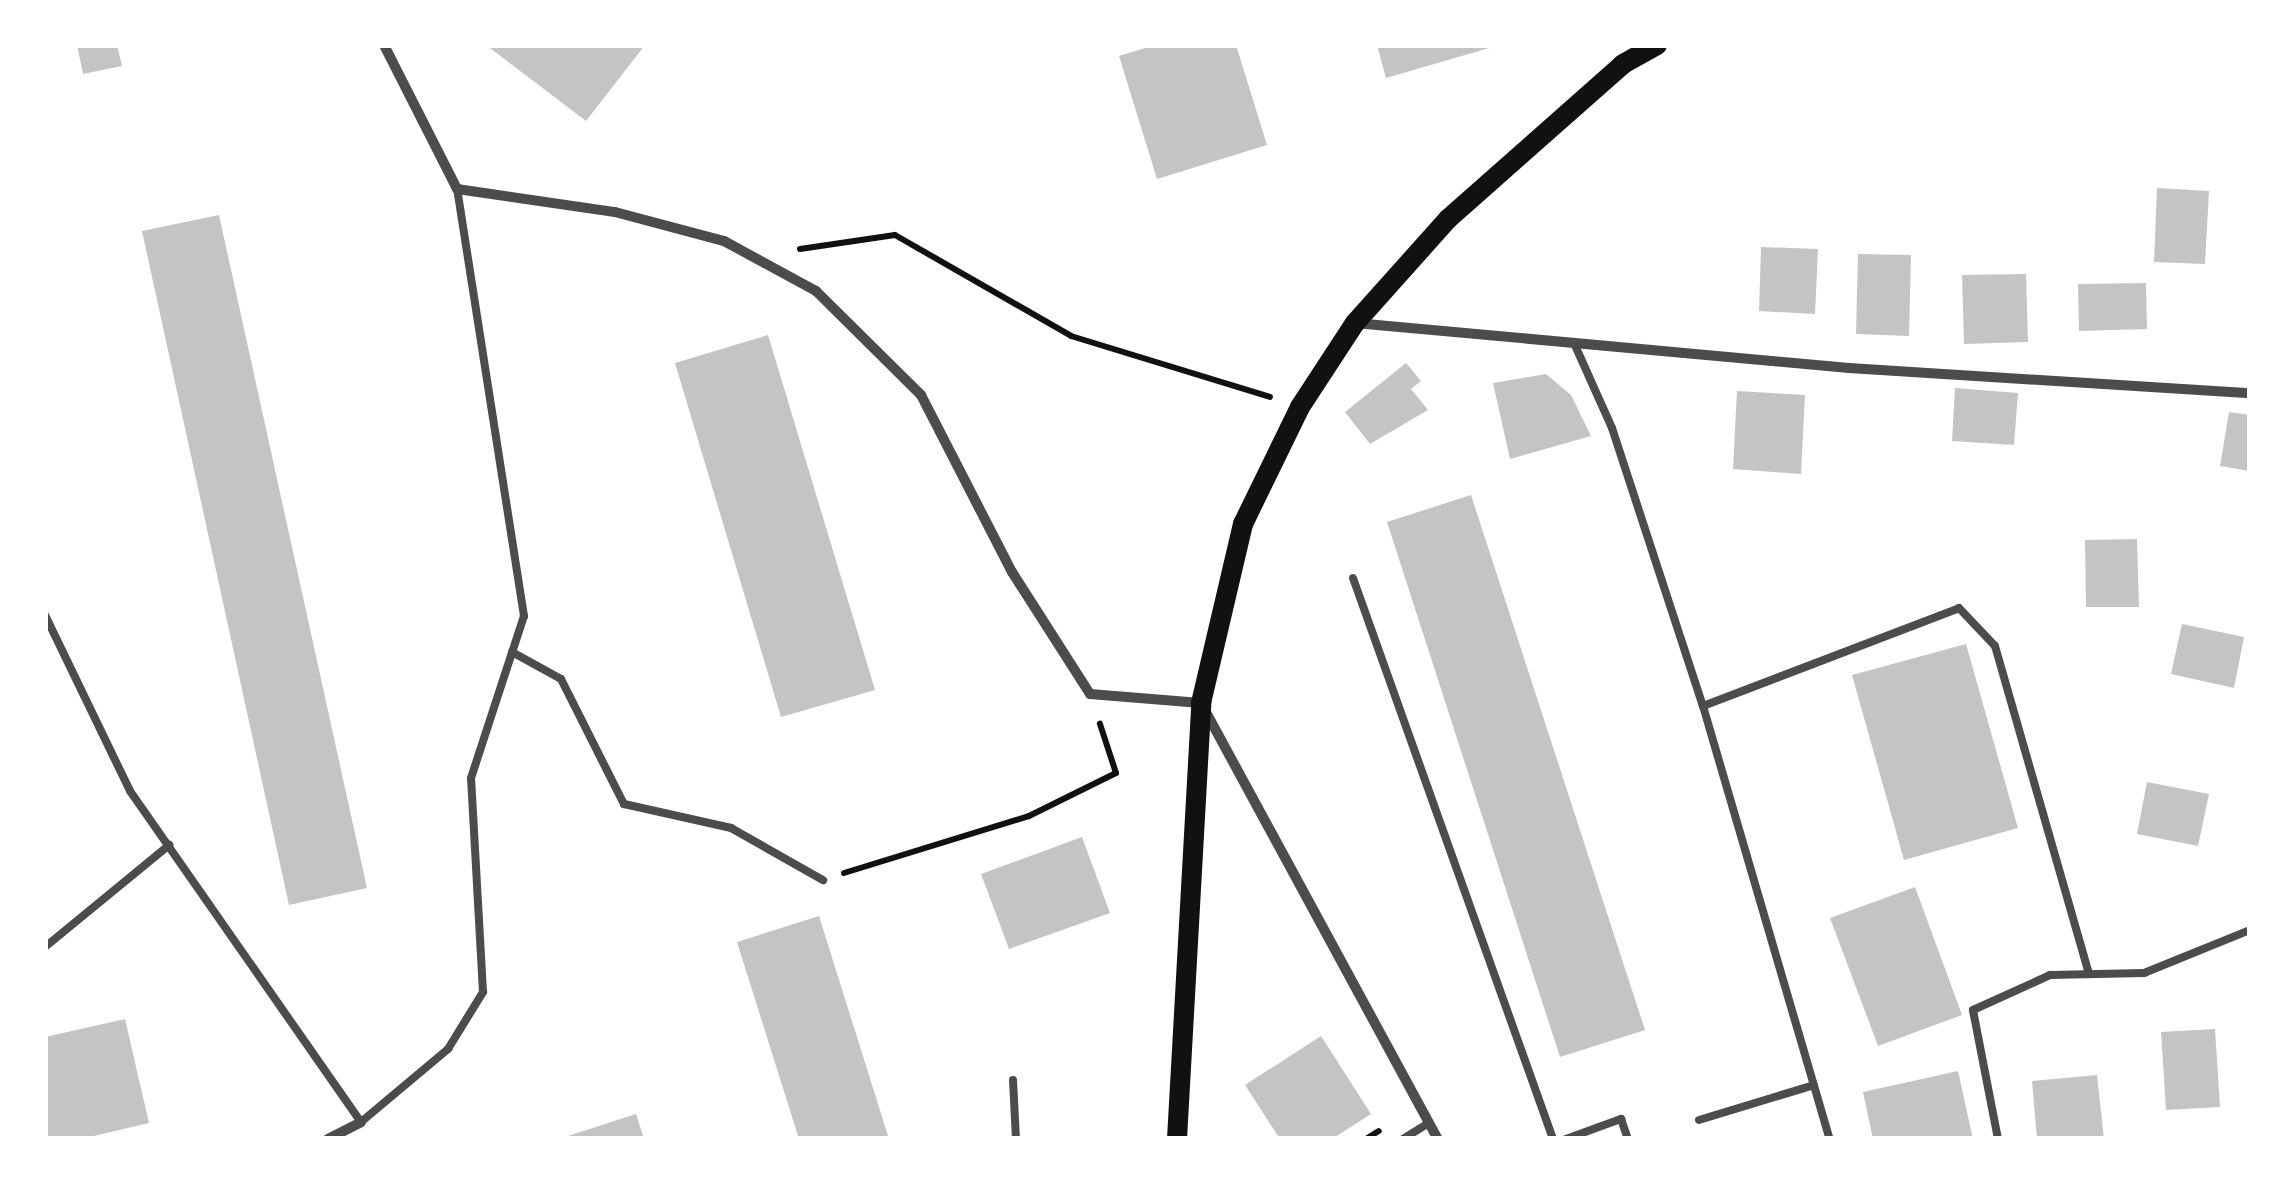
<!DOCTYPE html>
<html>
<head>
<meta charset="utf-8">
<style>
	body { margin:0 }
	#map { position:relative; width:2295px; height:1184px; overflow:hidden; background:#fff; font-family:Manrope,sans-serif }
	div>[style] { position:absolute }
	.building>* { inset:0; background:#c4c4c4 }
	.path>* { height:6px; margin:-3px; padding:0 3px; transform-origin:3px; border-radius:3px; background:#111 }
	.service>* { height:8px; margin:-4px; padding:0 4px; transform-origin:4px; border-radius:4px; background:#4c4c4c }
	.minor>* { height:10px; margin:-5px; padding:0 5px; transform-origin:5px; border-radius:5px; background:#4c4c4c }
	.secondary>* { height:20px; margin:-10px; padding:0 10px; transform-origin:10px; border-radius:10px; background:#111 }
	span { translate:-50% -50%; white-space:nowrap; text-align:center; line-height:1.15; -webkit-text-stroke:8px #fff; paint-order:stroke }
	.frame { position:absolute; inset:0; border:48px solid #fff; pointer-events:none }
</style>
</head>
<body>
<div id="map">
	<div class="building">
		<i style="clip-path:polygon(77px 45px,117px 45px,122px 66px,83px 74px)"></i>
		<i style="clip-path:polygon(486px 45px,645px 45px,586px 121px)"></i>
		<i style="clip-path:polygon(1155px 45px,1236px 45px,1267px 145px,1157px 179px,1119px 56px)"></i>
		<i style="clip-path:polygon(1377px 45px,1496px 45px,1496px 46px,1386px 78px)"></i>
		<i style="clip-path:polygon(2157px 188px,2209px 191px,2205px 264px,2154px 262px)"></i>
		<i style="clip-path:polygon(219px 215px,367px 888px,289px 905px,142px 231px)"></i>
		<i style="clip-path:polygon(1761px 247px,1818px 249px,1815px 314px,1759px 311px)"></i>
		<i style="clip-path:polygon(1858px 254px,1911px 255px,1909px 336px,1856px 334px)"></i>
		<i style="clip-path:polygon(2026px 274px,2028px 342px,1964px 344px,1962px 275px)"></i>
		<i style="clip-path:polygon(2146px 283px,2147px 329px,2079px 331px,2078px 284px)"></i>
		<i style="clip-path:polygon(768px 335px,875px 690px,781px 717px,675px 363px)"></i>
		<i style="clip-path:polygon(1406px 363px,1421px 381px,1411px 389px,1428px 410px,1370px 444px,1345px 412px)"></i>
		<i style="clip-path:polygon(1546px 374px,1571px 395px,1591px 436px,1510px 459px,1493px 383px)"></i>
		<i style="clip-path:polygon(1955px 388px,2018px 393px,2014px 445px,1952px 441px)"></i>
		<i style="clip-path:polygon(1737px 391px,1805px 395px,1801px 474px,1733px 469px)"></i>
		<i style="clip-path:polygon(2229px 412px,2250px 415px,2250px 471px,2220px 466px)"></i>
		<i style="clip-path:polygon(1471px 495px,1645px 1030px,1560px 1057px,1387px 522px)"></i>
		<i style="clip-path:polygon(2137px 539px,2139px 607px,2086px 607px,2085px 540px)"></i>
		<i style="clip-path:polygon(2182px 624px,2244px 637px,2234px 688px,2171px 674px)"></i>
		<i style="clip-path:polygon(1966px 644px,2018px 828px,1904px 860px,1852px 675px)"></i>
		<i style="clip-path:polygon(2147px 782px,2209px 794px,2198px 846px,2137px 834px)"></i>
		<i style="clip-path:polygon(1082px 837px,1110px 913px,1009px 949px,981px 874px)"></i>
		<i style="clip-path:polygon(1915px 887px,1962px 1015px,1878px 1046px,1830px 918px)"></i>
		<i style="clip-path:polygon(819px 916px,889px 1139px,799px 1139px,737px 942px)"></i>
		<i style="clip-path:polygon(125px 1019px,149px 1123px,81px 1139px,45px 1139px,45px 1037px)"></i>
		<i style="clip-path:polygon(2215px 1029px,2220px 1107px,2166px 1110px,2161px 1032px)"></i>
		<i style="clip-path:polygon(1321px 1036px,1371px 1114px,1332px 1139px,1280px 1139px,1245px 1085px)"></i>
		<i style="clip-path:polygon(1958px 1071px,1973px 1139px,1873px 1139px,1863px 1092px)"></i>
		<i style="clip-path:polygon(2097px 1075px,2104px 1139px,2037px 1139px,2032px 1081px)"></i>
		<i style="clip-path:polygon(636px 1114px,644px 1139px,569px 1139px,568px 1136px)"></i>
	</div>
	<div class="path">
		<i style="left:800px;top:249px;width:96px;rotate:-8.4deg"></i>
		<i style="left:895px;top:235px;width:203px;rotate:29.8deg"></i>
		<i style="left:1071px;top:336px;width:208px;rotate:17deg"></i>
		<i style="left:844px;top:873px;width:194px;rotate:-17.1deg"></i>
		<i style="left:1029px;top:816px;width:97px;rotate:-26.3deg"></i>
		<i style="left:1116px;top:773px;width:52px;rotate:-108.1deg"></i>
		<i style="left:1366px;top:1139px;width:15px;rotate:-32deg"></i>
	</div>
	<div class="service">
		<i style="left:1574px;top:343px;width:93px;rotate:65.9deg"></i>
		<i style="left:1612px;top:428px;width:293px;rotate:71.9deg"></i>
		<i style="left:1703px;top:706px;width:274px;rotate:-20.9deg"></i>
		<i style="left:1959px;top:608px;width:52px;rotate:46.5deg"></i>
		<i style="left:1995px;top:646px;width:341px;rotate:74deg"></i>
		<i style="left:1353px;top:578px;width:596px;rotate:70.38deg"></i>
		<i style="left:45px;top:615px;width:195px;rotate:64.2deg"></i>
		<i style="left:130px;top:791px;width:404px;rotate:55.1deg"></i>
		<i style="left:361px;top:1122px;width:114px;rotate:-40deg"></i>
		<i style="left:448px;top:1049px;width:67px;rotate:-58.4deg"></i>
		<i style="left:483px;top:992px;width:214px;rotate:-93.2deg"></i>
		<i style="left:471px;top:778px;width:170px;rotate:-71.9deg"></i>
		<i style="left:524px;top:616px;width:432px;rotate:-98.9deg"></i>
		<i style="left:512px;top:652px;width:56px;rotate:28.9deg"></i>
		<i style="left:561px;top:679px;width:140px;rotate:63.3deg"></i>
		<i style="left:624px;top:804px;width:110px;rotate:12.6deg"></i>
		<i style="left:731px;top:828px;width:106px;rotate:29.5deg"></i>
		<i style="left:1703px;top:706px;width:451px;rotate:73.7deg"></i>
		<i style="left:45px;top:947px;width:161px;rotate:-39.4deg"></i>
		<i style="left:1013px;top:1080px;width:59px;rotate:87.1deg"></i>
		<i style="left:1699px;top:1120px;width:120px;rotate:-16.9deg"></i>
		<i style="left:1403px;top:1139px;width:31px;rotate:-32deg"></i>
		<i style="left:1566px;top:1139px;width:59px;rotate:-20deg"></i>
		<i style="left:1621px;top:1119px;width:21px;rotate:71deg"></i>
		<i style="left:1998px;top:1139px;width:131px;rotate:-101deg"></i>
		<i style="left:1973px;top:1010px;width:85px;rotate:-24.4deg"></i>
		<i style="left:2050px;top:975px;width:94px;rotate:-1.2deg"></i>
		<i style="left:2144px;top:973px;width:114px;rotate:-22.1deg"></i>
	</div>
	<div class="minor">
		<i style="left:384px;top:45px;width:161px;rotate:63.1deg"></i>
		<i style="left:457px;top:189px;width:160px;rotate:8.3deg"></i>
		<i style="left:615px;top:212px;width:113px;rotate:14.9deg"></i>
		<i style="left:724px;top:241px;width:105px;rotate:28.5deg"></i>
		<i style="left:816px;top:291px;width:148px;rotate:44.7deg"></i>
		<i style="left:921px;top:395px;width:199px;rotate:62.8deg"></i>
		<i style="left:1012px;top:572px;width:145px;rotate:57.4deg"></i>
		<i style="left:1090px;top:694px;width:111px;rotate:4.6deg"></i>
		<i style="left:1201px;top:703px;width:496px;rotate:61.5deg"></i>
		<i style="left:1355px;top:323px;width:496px;rotate:5.2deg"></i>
		<i style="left:1849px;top:368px;width:402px;rotate:3.6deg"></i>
		<i style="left:328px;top:1139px;width:37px;rotate:-27deg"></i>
	</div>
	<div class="secondary">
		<i style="left:1177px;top:1139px;width:437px;rotate:-86.8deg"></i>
		<i style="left:1201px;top:703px;width:184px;rotate:-76.8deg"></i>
		<i style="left:1243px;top:524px;width:130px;rotate:-64deg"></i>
		<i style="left:1300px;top:407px;width:100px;rotate:-56.8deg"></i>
		<i style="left:1355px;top:323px;width:140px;rotate:-48.2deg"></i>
		<i style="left:1448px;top:219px;width:234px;rotate:-41.5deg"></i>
		<i style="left:1623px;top:64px;width:39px;rotate:-29deg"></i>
	</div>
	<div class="frame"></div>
</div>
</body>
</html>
